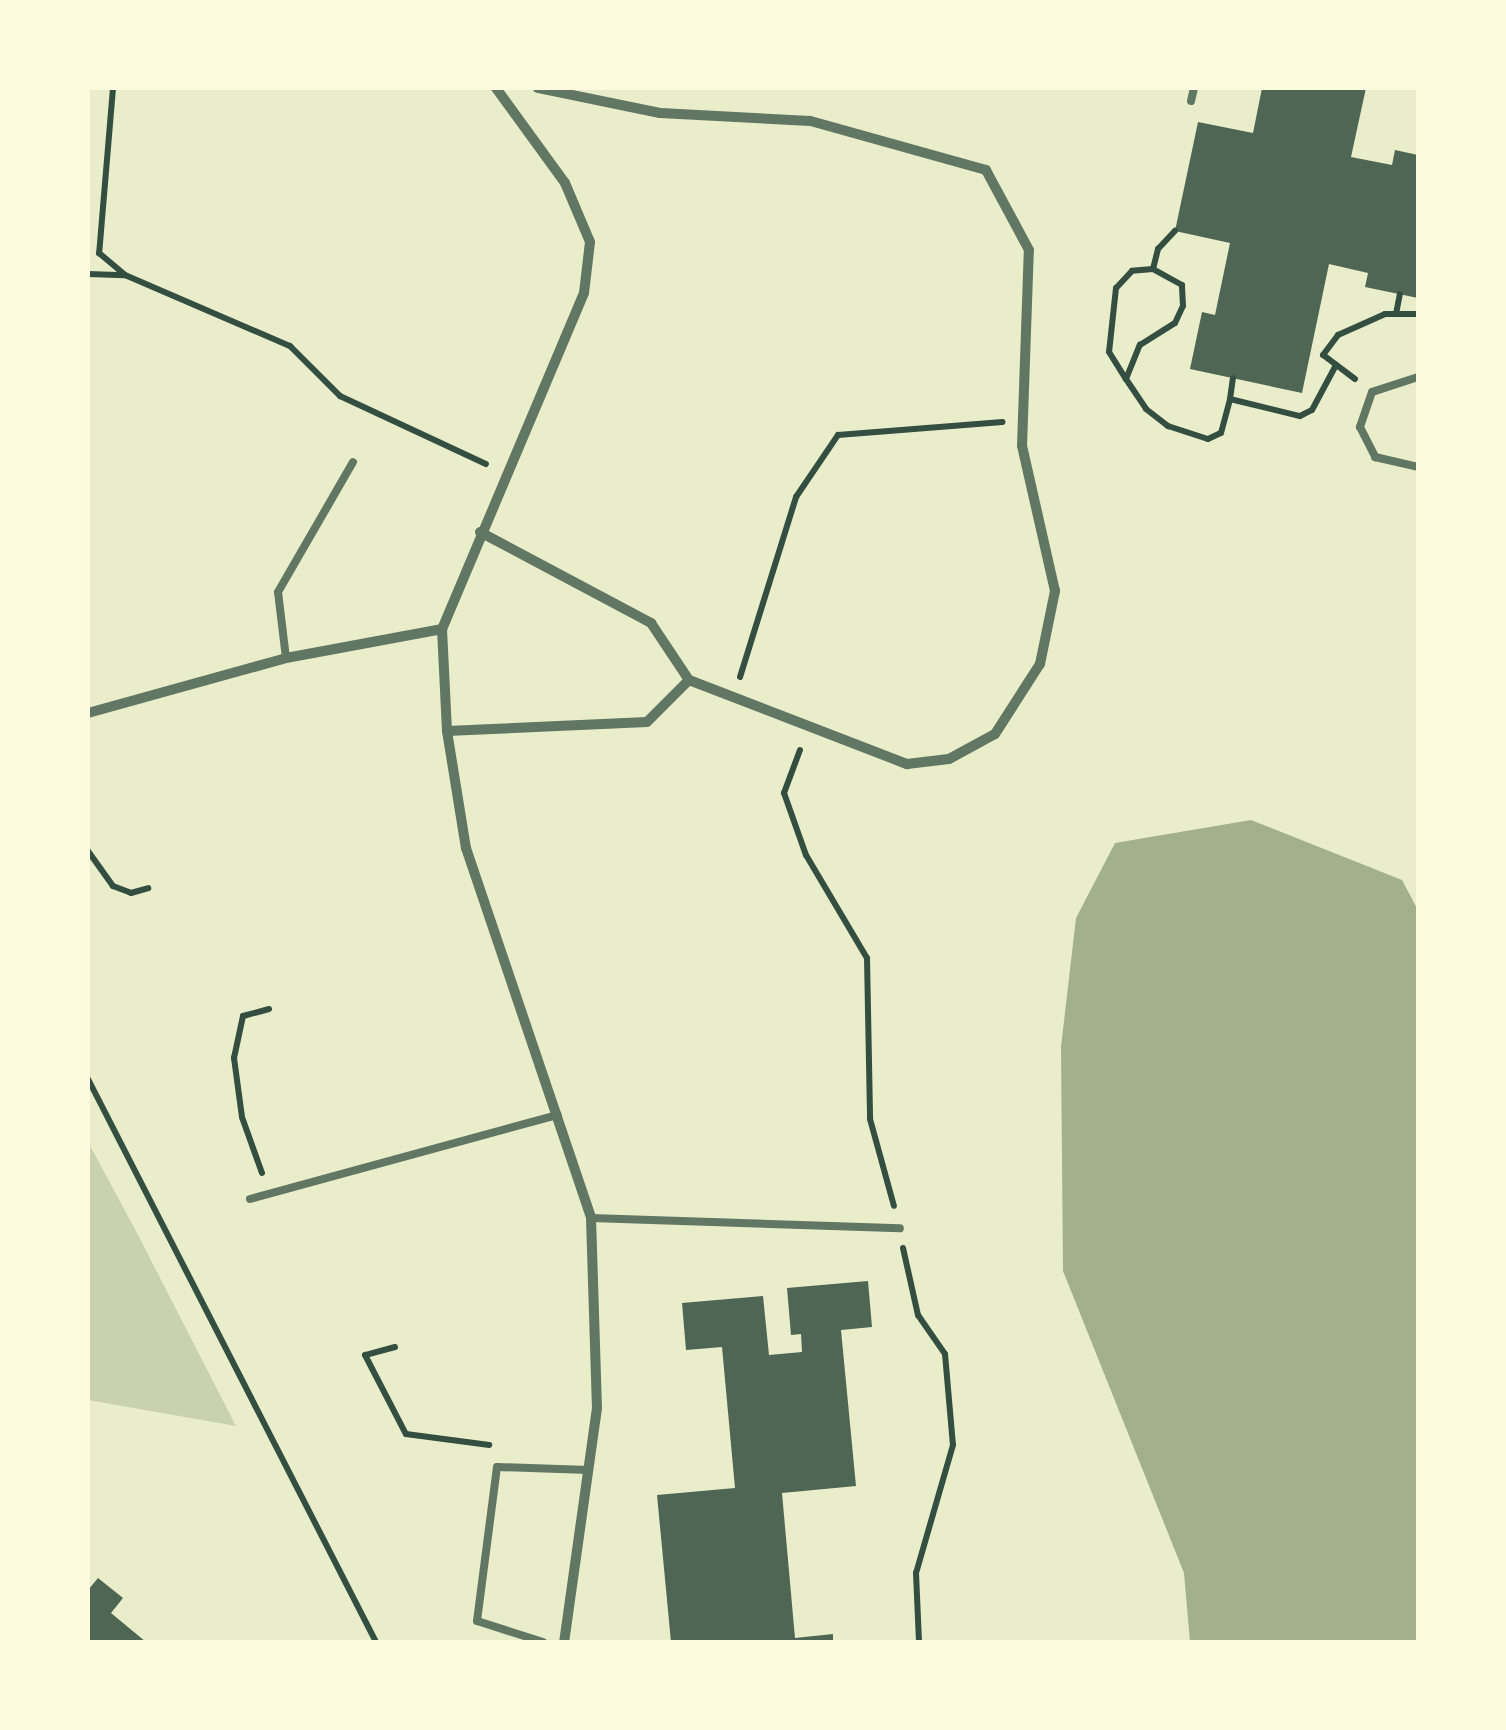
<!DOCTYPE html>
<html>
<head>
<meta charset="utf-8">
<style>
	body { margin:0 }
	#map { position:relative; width:1506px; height:1730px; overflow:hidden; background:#e9edc9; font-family:"PT Sans Narrow",sans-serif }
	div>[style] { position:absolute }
	.green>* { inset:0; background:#cad2ad }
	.water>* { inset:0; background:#a3b18a }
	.building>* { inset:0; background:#4f6655 }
	.path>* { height:6px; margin:-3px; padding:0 3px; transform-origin:3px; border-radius:3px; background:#344e41 }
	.service>* { height:8px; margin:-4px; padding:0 4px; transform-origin:4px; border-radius:4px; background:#617663 }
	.minor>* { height:10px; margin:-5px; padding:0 5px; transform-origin:5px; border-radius:5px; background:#617663 }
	span { translate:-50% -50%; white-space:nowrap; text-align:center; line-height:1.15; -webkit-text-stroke:9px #fefae0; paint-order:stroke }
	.frame { position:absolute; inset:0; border:90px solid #fefae0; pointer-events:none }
</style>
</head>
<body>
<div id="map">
	<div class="green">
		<i style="clip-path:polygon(88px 1142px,137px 1233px,236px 1426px,88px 1400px)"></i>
	</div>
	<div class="water">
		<i style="clip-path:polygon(1251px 820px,1402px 880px,1418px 910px,1418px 1642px,1190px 1642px,1184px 1573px,1063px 1271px,1061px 1047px,1076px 918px,1115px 843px)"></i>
	</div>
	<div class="building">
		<i style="clip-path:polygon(1262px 88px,1366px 88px,1351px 157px,1392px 165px,1395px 150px,1418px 155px,1418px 298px,1365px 287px,1368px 273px,1329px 264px,1302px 393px,1190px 369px,1202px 312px,1215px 315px,1230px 243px,1175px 231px,1198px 122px,1253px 133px)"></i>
		<i style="clip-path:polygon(868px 1281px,872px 1327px,841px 1330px,856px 1486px,782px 1493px,795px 1638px,833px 1634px,833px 1642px,671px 1642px,657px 1495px,735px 1488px,722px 1347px,686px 1350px,682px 1303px,763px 1296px,769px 1355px,802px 1352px,801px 1334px,791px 1335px,787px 1288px)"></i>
		<i style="clip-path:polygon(98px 1578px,123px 1598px,111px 1613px,146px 1642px,88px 1642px,88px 1590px)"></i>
	</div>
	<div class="path">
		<i style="left:113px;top:88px;width:166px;rotate:94.8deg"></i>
		<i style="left:99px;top:253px;width:33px;rotate:40deg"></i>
		<i style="left:1153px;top:269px;width:21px;rotate:-76deg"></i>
		<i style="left:1158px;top:249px;width:25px;rotate:-47deg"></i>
		<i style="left:88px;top:274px;width:37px;rotate:2deg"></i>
		<i style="left:125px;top:275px;width:180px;rotate:23.3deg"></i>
		<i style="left:290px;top:346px;width:71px;rotate:45deg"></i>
		<i style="left:340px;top:396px;width:161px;rotate:25deg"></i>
		<i style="left:1396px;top:314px;width:20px;rotate:-79deg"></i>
		<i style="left:1126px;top:379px;width:37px;rotate:-68deg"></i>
		<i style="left:1140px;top:345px;width:41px;rotate:-32.2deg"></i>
		<i style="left:1175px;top:323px;width:19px;rotate:-65deg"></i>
		<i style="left:1183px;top:306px;width:21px;rotate:-93deg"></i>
		<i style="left:1182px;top:285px;width:33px;rotate:-151deg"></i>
		<i style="left:1153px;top:269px;width:21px;rotate:175deg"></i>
		<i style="left:1132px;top:271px;width:23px;rotate:133deg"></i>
		<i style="left:1116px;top:288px;width:64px;rotate:96.2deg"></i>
		<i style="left:1109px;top:352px;width:32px;rotate:58deg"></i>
		<i style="left:1126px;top:379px;width:36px;rotate:56deg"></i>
		<i style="left:1146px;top:409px;width:28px;rotate:38deg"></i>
		<i style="left:1168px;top:426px;width:42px;rotate:18deg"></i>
		<i style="left:1208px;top:439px;width:14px;rotate:-25deg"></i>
		<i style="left:1221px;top:433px;width:35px;rotate:-75deg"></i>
		<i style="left:1230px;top:399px;width:72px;rotate:13.7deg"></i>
		<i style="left:1300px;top:416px;width:13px;rotate:-27deg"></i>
		<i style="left:1312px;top:410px;width:51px;rotate:-61.9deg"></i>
		<i style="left:1355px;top:379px;width:40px;rotate:-143deg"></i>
		<i style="left:1323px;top:355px;width:25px;rotate:-53deg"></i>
		<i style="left:1338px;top:335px;width:51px;rotate:-24.1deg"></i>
		<i style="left:1385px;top:314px;width:33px"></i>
		<i style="left:1230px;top:399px;width:21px;rotate:-82deg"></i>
		<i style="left:740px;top:677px;width:189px;rotate:-72.7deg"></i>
		<i style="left:796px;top:497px;width:75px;rotate:-55.9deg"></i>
		<i style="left:838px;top:435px;width:165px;rotate:-4.5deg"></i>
		<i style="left:800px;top:750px;width:46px;rotate:110.4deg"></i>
		<i style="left:784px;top:793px;width:66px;rotate:70.5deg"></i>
		<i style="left:806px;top:855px;width:120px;rotate:59.4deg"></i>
		<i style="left:867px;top:958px;width:161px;rotate:88.9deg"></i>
		<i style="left:870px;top:1119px;width:90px;rotate:74.6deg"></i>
		<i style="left:88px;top:851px;width:43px;rotate:54.5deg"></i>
		<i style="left:113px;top:886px;width:19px;rotate:21deg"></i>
		<i style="left:131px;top:893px;width:18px;rotate:-16deg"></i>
		<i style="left:88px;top:1079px;width:632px;rotate:62.91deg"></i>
		<i style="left:262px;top:1173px;width:59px;rotate:-109.7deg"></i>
		<i style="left:242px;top:1117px;width:60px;rotate:-97.7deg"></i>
		<i style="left:234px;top:1058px;width:43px;rotate:-77.9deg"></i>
		<i style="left:243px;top:1016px;width:27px;rotate:-15deg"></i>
		<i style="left:903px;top:1248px;width:69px;rotate:77.4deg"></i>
		<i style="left:918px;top:1315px;width:47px;rotate:55.3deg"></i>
		<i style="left:945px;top:1354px;width:91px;rotate:85deg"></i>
		<i style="left:953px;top:1445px;width:133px;rotate:106.1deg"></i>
		<i style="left:916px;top:1573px;width:69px;rotate:87.5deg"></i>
		<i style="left:395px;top:1347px;width:31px;rotate:165deg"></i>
		<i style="left:365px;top:1355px;width:89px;rotate:62.6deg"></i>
		<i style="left:406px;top:1434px;width:84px;rotate:7.5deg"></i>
	</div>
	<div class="service">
		<i style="left:1191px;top:101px;width:13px;rotate:-77deg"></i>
		<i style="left:1418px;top:377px;width:48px;rotate:161.9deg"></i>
		<i style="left:1372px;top:392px;width:37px;rotate:109deg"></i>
		<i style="left:1360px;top:427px;width:34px;rotate:63deg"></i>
		<i style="left:1375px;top:457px;width:44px;rotate:13.1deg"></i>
		<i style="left:286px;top:658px;width:66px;rotate:-96.9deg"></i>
		<i style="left:278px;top:592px;width:150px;rotate:-60deg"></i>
		<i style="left:250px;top:1199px;width:319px;rotate:-15.3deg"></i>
		<i style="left:591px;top:1218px;width:309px;rotate:1.9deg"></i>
		<i style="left:543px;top:1642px;width:69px;rotate:-162.3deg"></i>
		<i style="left:477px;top:1621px;width:155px;rotate:-82.6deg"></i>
		<i style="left:497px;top:1467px;width:92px;rotate:1.9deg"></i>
	</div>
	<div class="minor">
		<i style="left:496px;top:88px;width:117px;rotate:54deg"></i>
		<i style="left:565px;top:183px;width:64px;rotate:67deg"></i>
		<i style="left:590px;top:242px;width:51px;rotate:96.7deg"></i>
		<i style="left:584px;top:293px;width:365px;rotate:112.9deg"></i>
		<i style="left:442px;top:629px;width:102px;rotate:87.2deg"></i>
		<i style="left:447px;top:731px;width:119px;rotate:80.8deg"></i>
		<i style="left:466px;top:848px;width:391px;rotate:71.3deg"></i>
		<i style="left:591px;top:1218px;width:190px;rotate:88.2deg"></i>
		<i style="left:597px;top:1408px;width:236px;rotate:98deg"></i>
		<i style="left:480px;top:532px;width:194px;rotate:28deg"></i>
		<i style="left:651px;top:623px;width:69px;rotate:56.3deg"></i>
		<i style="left:689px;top:680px;width:234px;rotate:21.1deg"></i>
		<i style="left:907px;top:764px;width:42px;rotate:-6.8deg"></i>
		<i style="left:949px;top:759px;width:52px;rotate:-28.5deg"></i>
		<i style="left:995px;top:734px;width:83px;rotate:-57.3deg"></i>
		<i style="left:1040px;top:664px;width:75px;rotate:-78.4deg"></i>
		<i style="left:1055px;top:591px;width:149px;rotate:-102.8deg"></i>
		<i style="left:1022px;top:446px;width:196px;rotate:-88deg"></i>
		<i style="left:1029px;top:250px;width:91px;rotate:-118.3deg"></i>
		<i style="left:986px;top:170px;width:183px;rotate:-164.4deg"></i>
		<i style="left:810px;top:121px;width:150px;rotate:-176.9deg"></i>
		<i style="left:660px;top:113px;width:125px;rotate:-168.4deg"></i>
		<i style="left:88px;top:713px;width:205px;rotate:-15.5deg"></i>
		<i style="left:286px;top:658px;width:159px;rotate:-10.5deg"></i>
		<i style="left:447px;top:731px;width:200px;rotate:-2.6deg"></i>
		<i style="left:647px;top:722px;width:59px;rotate:-45deg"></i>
	</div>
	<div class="frame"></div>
</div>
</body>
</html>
